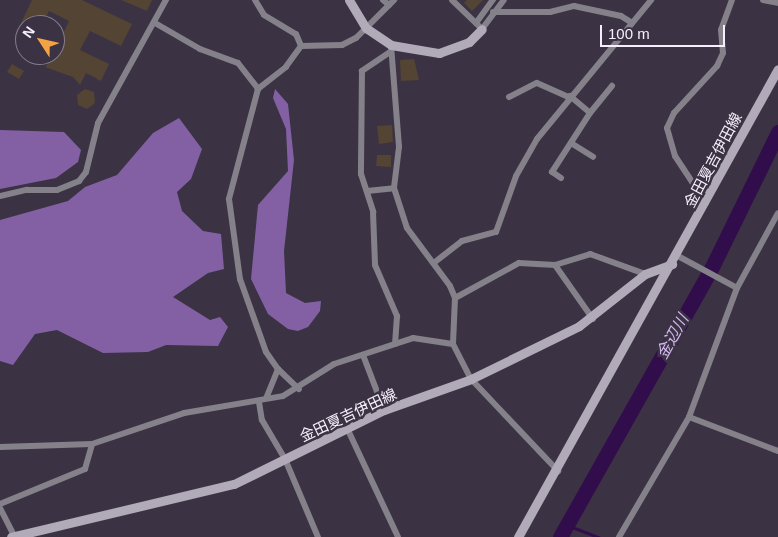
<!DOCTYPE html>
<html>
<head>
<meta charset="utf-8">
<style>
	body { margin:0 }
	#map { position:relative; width:778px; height:537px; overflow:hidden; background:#3b3344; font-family:Arial,"Noto Sans JP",sans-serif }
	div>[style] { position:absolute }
	.forest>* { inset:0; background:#8360a4 }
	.stream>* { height:2.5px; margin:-1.25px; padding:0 1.25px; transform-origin:1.25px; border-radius:1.25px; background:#320d4c }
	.river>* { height:15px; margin:-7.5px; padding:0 7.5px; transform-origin:7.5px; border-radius:7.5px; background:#320d4c }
	.building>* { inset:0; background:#534434 }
	.street>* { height:6px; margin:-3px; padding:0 3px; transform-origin:3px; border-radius:3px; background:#85818a }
	.secondary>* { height:9px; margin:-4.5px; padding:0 4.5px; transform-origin:4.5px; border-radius:4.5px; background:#b1aab9 }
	span { translate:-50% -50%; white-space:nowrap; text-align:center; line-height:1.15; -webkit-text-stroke:5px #3b3344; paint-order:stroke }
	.street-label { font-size:15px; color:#f5f0fb }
	.water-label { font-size:16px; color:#d4b9f2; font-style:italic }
	.north { position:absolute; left:15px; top:15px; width:50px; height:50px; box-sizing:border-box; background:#3b3344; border:1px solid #857f8d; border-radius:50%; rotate:305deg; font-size:14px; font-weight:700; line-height:20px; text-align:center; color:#f5f0fb }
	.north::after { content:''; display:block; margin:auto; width:18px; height:22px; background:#f4a344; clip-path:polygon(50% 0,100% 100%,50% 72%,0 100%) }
	.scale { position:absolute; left:600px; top:25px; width:125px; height:22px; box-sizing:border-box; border:2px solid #f5f0fb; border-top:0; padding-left:6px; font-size:15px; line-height:18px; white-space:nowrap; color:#f5f0fb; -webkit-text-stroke:4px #3b3344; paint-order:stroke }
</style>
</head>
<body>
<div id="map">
	<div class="forest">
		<i style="clip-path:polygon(275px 89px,288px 104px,294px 160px,284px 251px,286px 293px,305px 303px,321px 301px,320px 311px,308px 327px,298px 331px,288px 329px,268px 314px,251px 279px,258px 205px,288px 171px,286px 129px,273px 98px)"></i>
		<i style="clip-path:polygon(179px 118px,202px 149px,191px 179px,177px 192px,182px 211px,203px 231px,221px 234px,224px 269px,208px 273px,173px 297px,210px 320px,220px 317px,228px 327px,218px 346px,166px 345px,148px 352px,103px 353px,57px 330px,35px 334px,13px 365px,0 361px,0 220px,68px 201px,85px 187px,117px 175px,153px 133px)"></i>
		<i style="clip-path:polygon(0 130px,64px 132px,81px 150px,78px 162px,56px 178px,0 189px)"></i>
	</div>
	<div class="stream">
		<i style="left:567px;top:525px;width:34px;rotate:21deg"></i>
	</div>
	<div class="river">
		<i style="left:560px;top:537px;width:305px;rotate:-60.6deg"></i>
		<i style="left:710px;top:271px;width:155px;rotate:-63.9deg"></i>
	</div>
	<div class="building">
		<i style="clip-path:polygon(32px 0,82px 0,132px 24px,121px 46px,90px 31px,80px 50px,109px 64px,101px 81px,86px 73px,80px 85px,73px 77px,45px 67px,55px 55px,55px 38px,60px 40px,69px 21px,49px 11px,42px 25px,21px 23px)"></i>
		<i style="clip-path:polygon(121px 0,152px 0,147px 11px)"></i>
		<i style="clip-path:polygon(467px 0,483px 0,472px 11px,464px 3px)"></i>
		<i style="clip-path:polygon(414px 59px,419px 80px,401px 81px,400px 60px)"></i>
		<i style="clip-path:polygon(12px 64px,24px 71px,19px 79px,7px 72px)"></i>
		<i style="clip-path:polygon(85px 89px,94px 92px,95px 103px,87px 109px,78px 105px,77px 95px)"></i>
		<i style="clip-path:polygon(392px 125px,393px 142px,379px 144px,377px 126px)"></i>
		<i style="clip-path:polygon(377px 155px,391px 155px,391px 167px,376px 166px)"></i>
	</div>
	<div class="street">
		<i style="left:255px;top:0;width:17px;rotate:59deg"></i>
		<i style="left:264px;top:15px;width:37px;rotate:31deg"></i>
		<i style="left:296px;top:34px;width:13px;rotate:67deg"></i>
		<i style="left:301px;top:46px;width:26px;rotate:126deg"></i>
		<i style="left:286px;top:67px;width:36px;rotate:142deg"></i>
		<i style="left:258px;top:89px;width:114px;rotate:104.8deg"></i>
		<i style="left:229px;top:199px;width:81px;rotate:82.2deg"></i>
		<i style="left:240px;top:279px;width:77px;rotate:70.4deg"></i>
		<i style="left:266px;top:352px;width:21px;rotate:55deg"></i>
		<i style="left:278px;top:369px;width:31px;rotate:112deg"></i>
		<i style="left:383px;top:0;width:8px;rotate:40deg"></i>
		<i style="left:452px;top:0;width:42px;rotate:44deg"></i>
		<i style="left:482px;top:29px;width:36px;rotate:-53deg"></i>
		<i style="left:763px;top:0;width:15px;rotate:11deg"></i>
		<i style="left:493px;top:12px;width:57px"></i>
		<i style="left:550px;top:12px;width:25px;rotate:-14deg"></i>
		<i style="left:574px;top:6px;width:48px;rotate:12deg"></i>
		<i style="left:621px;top:16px;width:13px;rotate:32deg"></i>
		<i style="left:155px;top:23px;width:52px;rotate:30deg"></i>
		<i style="left:200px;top:49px;width:40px;rotate:20.2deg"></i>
		<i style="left:238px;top:63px;width:33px;rotate:52deg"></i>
		<i style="left:476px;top:23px;width:29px;rotate:-54deg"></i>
		<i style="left:391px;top:45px;width:102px;rotate:85.5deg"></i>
		<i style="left:399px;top:147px;width:41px;rotate:97deg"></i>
		<i style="left:394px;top:188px;width:42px;rotate:72deg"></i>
		<i style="left:407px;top:228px;width:72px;rotate:53.4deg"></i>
		<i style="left:450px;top:286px;width:13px;rotate:67deg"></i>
		<i style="left:455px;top:298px;width:46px;rotate:92.5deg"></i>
		<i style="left:453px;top:344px;width:39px;rotate:63deg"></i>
		<i style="left:471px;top:379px;width:127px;rotate:46.6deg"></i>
		<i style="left:301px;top:46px;width:41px;rotate:-1.4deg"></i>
		<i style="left:342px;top:45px;width:16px;rotate:-27deg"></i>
		<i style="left:356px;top:38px;width:54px;rotate:-45deg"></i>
		<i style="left:390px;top:52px;width:34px;rotate:146deg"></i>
		<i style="left:362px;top:71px;width:103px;rotate:90.6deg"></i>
		<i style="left:361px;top:174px;width:40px;rotate:72deg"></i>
		<i style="left:373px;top:212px;width:53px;rotate:87.8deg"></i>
		<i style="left:375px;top:265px;width:56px;rotate:66.7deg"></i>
		<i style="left:397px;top:316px;width:28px;rotate:94deg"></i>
		<i style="left:570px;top:96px;width:26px;rotate:40deg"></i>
		<i style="left:590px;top:113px;width:35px;rotate:-51deg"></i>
		<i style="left:509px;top:97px;width:31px;rotate:-27deg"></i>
		<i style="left:537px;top:83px;width:35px;rotate:24deg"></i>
		<i style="left:571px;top:143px;width:26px;rotate:32deg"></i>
		<i style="left:561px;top:178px;width:11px;rotate:-146deg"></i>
		<i style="left:552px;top:172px;width:70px;rotate:-57.2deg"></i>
		<i style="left:367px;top:191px;width:27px;rotate:-6deg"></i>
		<i style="left:0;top:196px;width:28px;rotate:-13deg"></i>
		<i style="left:27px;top:190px;width:30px"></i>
		<i style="left:57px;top:190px;width:24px;rotate:-22deg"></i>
		<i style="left:79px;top:181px;width:11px;rotate:-52deg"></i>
		<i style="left:86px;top:172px;width:50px;rotate:-76.2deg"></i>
		<i style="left:98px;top:123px;width:141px;rotate:-61.1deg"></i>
		<i style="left:706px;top:203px;width:56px;rotate:-123.4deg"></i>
		<i style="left:675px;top:156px;width:29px;rotate:-106deg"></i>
		<i style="left:667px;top:128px;width:17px;rotate:-65deg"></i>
		<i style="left:674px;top:113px;width:64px;rotate:-47.5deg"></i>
		<i style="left:717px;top:66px;width:14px;rotate:-65deg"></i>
		<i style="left:723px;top:53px;width:23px;rotate:-95deg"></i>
		<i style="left:721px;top:30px;width:32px;rotate:-70deg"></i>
		<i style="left:678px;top:256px;width:67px;rotate:28.5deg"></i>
		<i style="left:435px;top:262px;width:34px;rotate:-38deg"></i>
		<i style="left:462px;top:241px;width:35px;rotate:-15deg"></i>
		<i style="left:496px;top:232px;width:59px;rotate:-70.3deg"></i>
		<i style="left:516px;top:176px;width:43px;rotate:-60.4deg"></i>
		<i style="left:537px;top:139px;width:180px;rotate:-50.6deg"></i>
		<i style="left:555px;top:265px;width:66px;rotate:54.9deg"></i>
		<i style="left:455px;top:298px;width:73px;rotate:-28.7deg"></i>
		<i style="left:519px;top:263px;width:36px;rotate:3deg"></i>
		<i style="left:555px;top:265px;width:37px;rotate:-17deg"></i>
		<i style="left:590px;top:254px;width:59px;rotate:20deg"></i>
		<i style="left:363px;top:355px;width:59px;rotate:69.1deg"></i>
		<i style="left:278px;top:369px;width:29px;rotate:44deg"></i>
		<i style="left:259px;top:402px;width:18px;rotate:81deg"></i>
		<i style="left:262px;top:420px;width:45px;rotate:59.5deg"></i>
		<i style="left:285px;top:459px;width:85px;rotate:67.1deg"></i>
		<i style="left:689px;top:417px;width:95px;rotate:20.9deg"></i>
		<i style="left:347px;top:428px;width:120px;rotate:64.9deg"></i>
		<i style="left:0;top:447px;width:92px;rotate:-1.9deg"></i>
		<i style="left:92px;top:444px;width:97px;rotate:-18.6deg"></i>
		<i style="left:184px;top:413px;width:100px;rotate:-9.7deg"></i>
		<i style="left:283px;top:396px;width:60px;rotate:-32.1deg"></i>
		<i style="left:334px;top:364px;width:83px;rotate:-18.2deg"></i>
		<i style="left:413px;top:338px;width:40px;rotate:8.5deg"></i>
		<i style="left:0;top:504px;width:92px;rotate:-22.4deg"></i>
		<i style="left:85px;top:469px;width:26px;rotate:-74deg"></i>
		<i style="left:0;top:508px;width:31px;rotate:63deg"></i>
		<i style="left:619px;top:537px;width:139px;rotate:-59.7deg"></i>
		<i style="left:689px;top:417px;width:138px;rotate:-69.6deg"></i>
		<i style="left:737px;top:288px;width:85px;rotate:-61.3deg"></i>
	</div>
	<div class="secondary">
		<i style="left:349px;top:0;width:33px;rotate:59deg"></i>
		<i style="left:366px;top:28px;width:30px;rotate:34deg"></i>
		<i style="left:391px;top:45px;width:49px;rotate:9.5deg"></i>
		<i style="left:439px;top:53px;width:32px;rotate:-20deg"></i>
		<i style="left:469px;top:42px;width:18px;rotate:-45deg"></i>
		<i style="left:11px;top:537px;width:229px;rotate:-13.4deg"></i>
		<i style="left:234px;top:484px;width:167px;rotate:-26.3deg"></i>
		<i style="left:384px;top:410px;width:92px;rotate:-19.6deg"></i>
		<i style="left:471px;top:379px;width:120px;rotate:-26.1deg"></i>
		<i style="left:579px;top:326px;width:84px;rotate:-38.2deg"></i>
		<i style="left:645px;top:274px;width:29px;rotate:-20deg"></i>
		<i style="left:518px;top:537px;width:535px;rotate:-60.95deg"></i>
	</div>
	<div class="street-label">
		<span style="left:713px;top:160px;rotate:-62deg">金田夏吉伊田線</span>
		<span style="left:348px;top:415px;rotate:-25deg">金田夏吉伊田線</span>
	</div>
	<div class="water-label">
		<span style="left:673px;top:337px;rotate:-61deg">金辺川</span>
	</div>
	<div class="north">N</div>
	<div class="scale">100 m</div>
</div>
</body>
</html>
